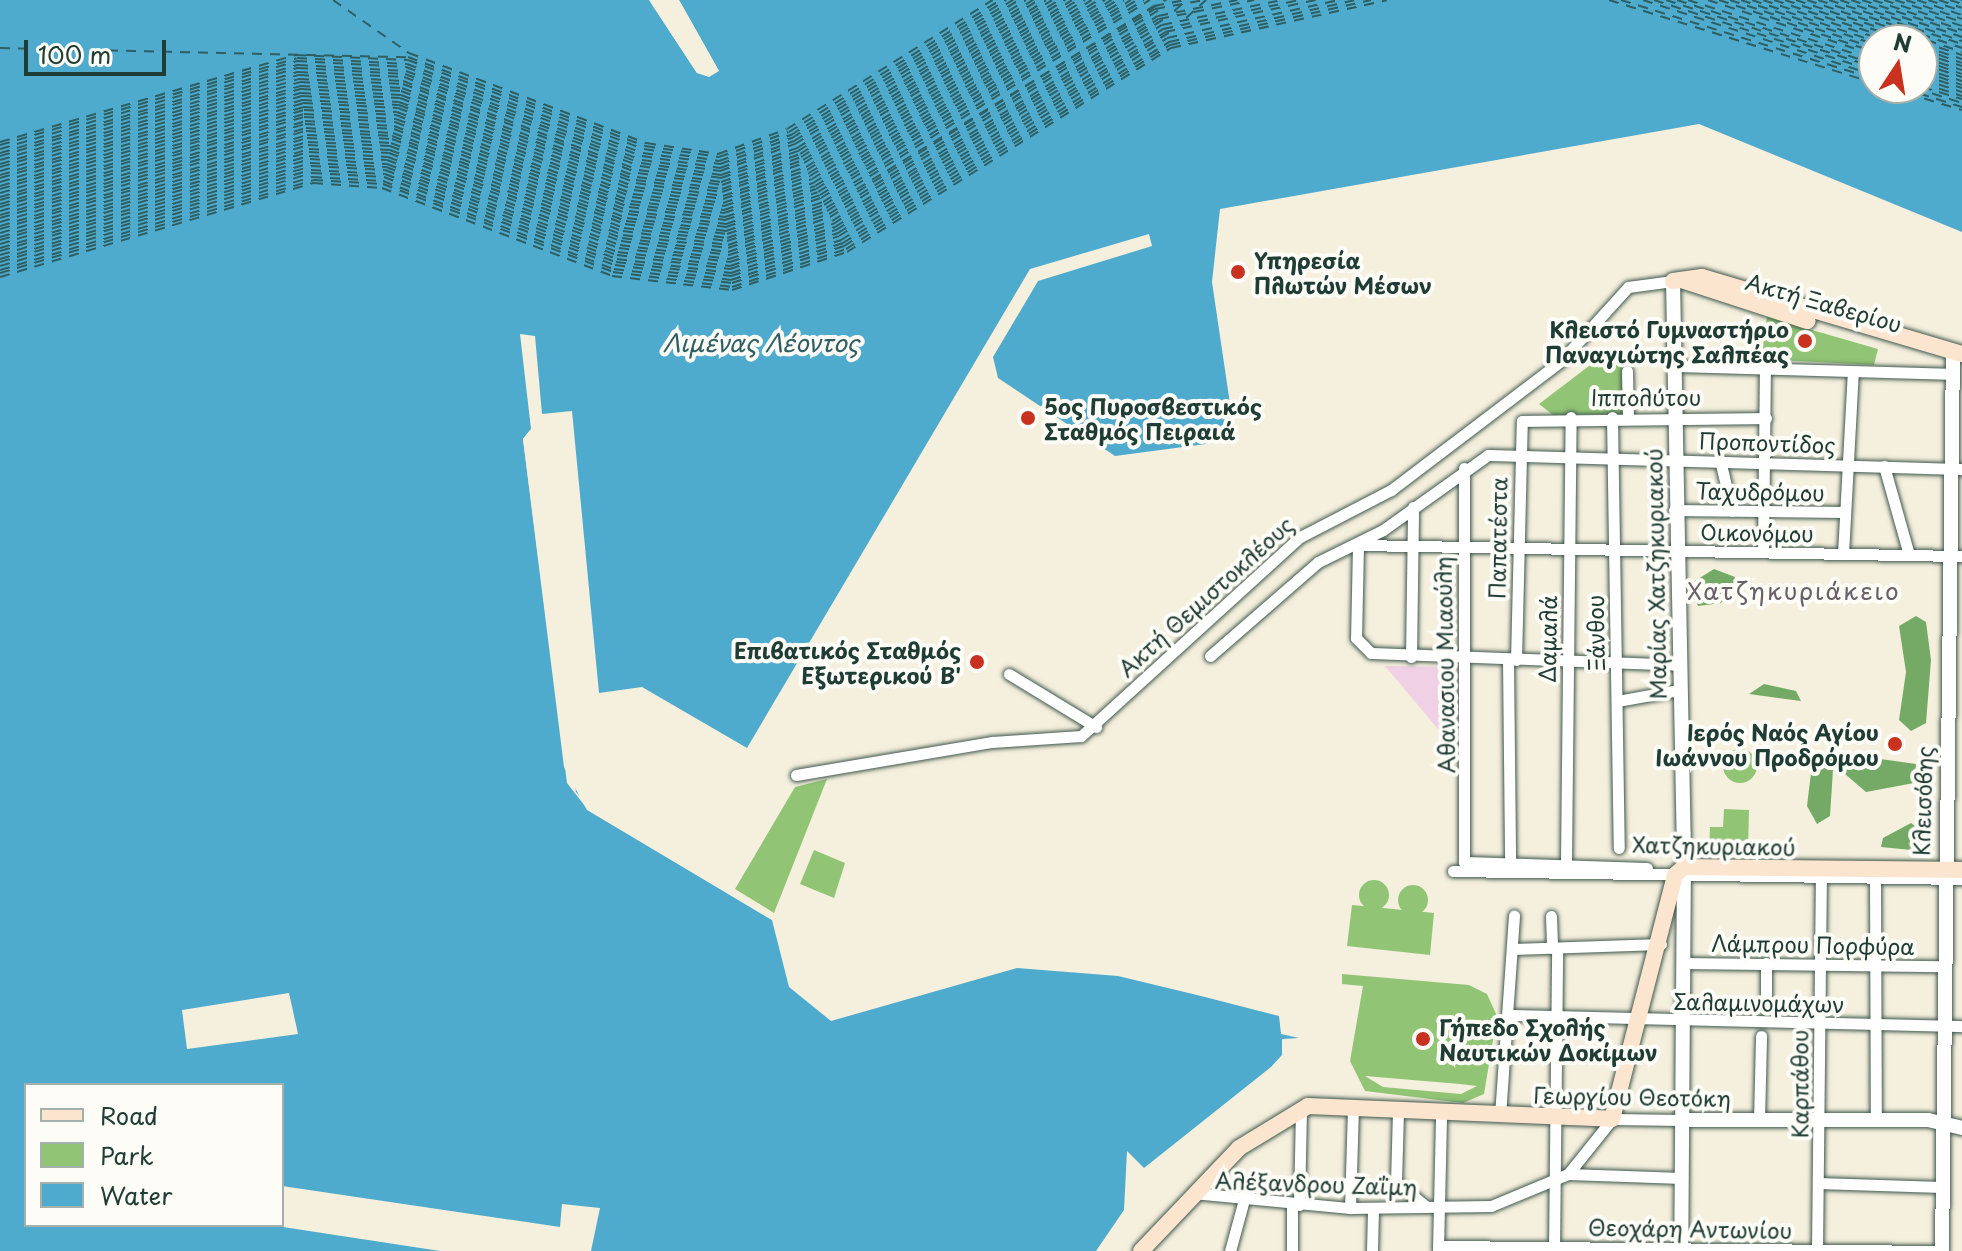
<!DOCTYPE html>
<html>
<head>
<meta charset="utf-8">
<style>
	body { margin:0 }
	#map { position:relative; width:1962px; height:1251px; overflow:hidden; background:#f5efdd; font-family:"Playpen Sans",sans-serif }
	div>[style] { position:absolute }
	.built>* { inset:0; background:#f0d0e4 }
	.green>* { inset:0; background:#91c475 }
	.round { border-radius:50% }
	.forest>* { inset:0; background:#74aa66 }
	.water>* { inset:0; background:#4fabcd }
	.pier>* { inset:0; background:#f5efdd }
	.ferry>* { height:2px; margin-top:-1px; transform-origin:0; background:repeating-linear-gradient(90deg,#2d5e62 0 10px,transparent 0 18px) }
	.roads { filter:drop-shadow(0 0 2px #3f584d) drop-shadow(0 0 2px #3f584d) }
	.minor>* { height:11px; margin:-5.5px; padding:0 5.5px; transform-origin:5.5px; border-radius:5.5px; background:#fff }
	.tertiary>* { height:14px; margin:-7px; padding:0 7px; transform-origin:7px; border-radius:7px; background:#fff }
	.secondary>* { height:16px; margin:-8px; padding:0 8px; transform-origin:8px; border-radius:8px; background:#fce5cf }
	.dots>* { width:22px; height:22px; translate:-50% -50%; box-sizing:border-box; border:4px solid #fdfcf7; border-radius:50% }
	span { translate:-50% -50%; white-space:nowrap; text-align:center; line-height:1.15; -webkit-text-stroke:8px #fdfcf7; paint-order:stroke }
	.poi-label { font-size:22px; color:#1f3d34; font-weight:700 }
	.left { translate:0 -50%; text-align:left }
	.right { translate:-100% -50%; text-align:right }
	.street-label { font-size:22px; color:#1f3d34 }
	.water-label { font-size:24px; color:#2d5e62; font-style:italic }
	.neighbourhood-label { font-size:24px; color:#696167; letter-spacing:2px }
	.legend { position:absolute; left:24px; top:1083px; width:260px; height:144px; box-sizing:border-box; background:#fdfcf7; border:2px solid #a4b0a9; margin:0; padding:10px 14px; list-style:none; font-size:24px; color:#1f3d34 }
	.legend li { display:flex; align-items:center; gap:16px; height:40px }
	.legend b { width:40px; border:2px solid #a4b0a9 }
	.north { position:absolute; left:1858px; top:24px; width:80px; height:80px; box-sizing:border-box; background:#fdfcf7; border:2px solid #a4b0a9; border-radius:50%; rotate:12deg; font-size:22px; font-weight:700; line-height:32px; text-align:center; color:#1f3d34 }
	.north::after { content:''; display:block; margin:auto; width:28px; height:36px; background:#c8321e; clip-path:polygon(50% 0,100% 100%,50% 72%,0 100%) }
	.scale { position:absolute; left:24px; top:40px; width:142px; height:36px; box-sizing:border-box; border:4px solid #1f3d34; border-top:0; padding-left:10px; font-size:24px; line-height:28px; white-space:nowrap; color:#1f3d34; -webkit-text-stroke:6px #fdfcf7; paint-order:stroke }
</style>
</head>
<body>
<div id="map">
	<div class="built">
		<i style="clip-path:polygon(1385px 666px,1463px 667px,1463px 726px,1443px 735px)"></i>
	</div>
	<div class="green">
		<i style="clip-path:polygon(1767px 317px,1878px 349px,1874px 365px,1761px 359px)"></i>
		<i style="clip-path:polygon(1610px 350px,1624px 369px,1625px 414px,1553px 415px,1539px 404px)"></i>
		<i class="round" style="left:1723px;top:749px;width:34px;height:34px"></i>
		<i style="clip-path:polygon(827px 779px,774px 913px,735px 889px,795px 787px)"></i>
		<i style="clip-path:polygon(1724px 809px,1749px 810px,1748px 849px,1709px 849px,1710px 827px,1723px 827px)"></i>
		<i style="clip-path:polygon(814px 850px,845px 863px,834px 898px,800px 884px)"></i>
		<i class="round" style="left:1359px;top:880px;width:30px;height:30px"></i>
		<i class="round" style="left:1398px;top:885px;width:30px;height:30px"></i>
		<i style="clip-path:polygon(1352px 905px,1434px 913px,1430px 955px,1347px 946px)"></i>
		<i style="clip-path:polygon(evenodd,1342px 974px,1469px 985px,1487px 994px,1497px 1016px,1484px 1094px,1463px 1103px,1365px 1091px,1350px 1061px,1363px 986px,1342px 984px,1342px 974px,1365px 1076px,1460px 1084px,1477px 1086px,1461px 1094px,1383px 1087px,1365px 1076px)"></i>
	</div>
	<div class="forest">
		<i style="clip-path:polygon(1714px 569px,1735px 577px,1734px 586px,1721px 603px,1698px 606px,1690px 584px)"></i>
		<i style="clip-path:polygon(1916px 616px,1926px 622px,1931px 660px,1926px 723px,1911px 731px,1899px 720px,1906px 672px,1899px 626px)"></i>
		<i style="clip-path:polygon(1764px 684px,1796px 691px,1801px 701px,1749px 694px)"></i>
		<i style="clip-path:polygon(1834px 754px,1830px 816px,1817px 824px,1807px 806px,1812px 765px)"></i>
		<i style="clip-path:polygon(1859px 756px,1916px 764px,1914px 783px,1866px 792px,1838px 768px,1843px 758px)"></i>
		<i style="clip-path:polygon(1911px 823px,1924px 833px,1922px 851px,1881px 847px,1883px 838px)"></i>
	</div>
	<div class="water">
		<i style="clip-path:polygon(evenodd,0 0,649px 0,697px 73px,709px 77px,719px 71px,679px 0,1962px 0,1962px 232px,1699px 124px,1220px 209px,1212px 282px,1233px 424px,1221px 442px,1115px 456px,998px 378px,993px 357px,1038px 281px,1152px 246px,1149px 234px,1030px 269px,747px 748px,642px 687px,599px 693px,572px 411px,542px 414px,535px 336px,520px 334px,531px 429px,523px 439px,564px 767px,587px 810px,772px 920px,789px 987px,831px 1021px,1017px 968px,1118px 976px,1201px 996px,1279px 1016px,1281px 1034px,1299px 1038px,1282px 1039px,1282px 1055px,1271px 1067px,1144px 1168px,1127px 1151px,1124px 1210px,1096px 1251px,591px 1251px,600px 1208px,562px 1204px,560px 1227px,282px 1186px,282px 1085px,26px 1085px,26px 1225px,270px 1225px,440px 1251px,0 1251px,0 0,1874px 40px,1922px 40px,1922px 88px,1874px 88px,1874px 40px,0 0,289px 993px,298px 1034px,187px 1049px,182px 1010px,289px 993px)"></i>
	</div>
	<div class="pier">
		<i style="clip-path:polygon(649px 0,699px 69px,710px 72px,679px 0,719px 71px,697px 73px)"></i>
		<i style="clip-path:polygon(531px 429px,527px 440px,576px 792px,590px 807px,757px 904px,772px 920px,588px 810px,567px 783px,523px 439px)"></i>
	</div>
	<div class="ferry">
		<i style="left:333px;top:0;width:93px;rotate:34.9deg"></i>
		<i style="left:409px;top:53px;width:254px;rotate:20.8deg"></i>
		<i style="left:646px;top:143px;width:73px;rotate:8.7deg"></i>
		<i style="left:718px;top:154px;width:73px;rotate:-19.9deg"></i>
		<i style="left:787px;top:129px;width:243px;rotate:-32.1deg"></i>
		<i style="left:1609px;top:0;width:278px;rotate:17.4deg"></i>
		<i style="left:1621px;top:0;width:265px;rotate:17.3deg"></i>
		<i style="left:1643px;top:0;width:243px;rotate:18deg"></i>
		<i style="left:1654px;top:0;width:231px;rotate:17.9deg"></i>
		<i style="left:1666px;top:0;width:219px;rotate:17.9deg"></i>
		<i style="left:1677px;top:0;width:207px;rotate:18deg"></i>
		<i style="left:1688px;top:0;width:195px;rotate:17.9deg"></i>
		<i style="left:1708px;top:0;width:175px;rotate:18.3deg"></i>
		<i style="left:1719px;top:0;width:163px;rotate:18.5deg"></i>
		<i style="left:1730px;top:0;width:152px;rotate:18.4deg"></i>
		<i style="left:1741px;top:0;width:140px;rotate:18.3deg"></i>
		<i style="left:1752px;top:0;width:129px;rotate:18.6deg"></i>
		<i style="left:1763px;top:0;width:126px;rotate:18.4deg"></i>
		<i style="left:1774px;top:0;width:126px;rotate:18.4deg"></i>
		<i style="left:1785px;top:0;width:126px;rotate:18.4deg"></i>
		<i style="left:1796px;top:0;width:126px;rotate:18.4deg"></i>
		<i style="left:1807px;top:0;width:163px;rotate:18.5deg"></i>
		<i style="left:1818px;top:0;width:152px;rotate:18.4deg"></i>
		<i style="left:1829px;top:0;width:140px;rotate:18.3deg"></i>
		<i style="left:1840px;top:0;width:129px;rotate:18.6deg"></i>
		<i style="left:1851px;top:0;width:117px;rotate:18.4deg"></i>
		<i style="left:1862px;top:0;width:105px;rotate:18.3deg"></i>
		<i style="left:1873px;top:0;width:94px;rotate:18.6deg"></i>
		<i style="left:1884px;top:0;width:82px;rotate:18.4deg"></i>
		<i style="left:1895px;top:0;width:71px;rotate:18.2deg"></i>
		<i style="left:1906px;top:0;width:59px;rotate:18.7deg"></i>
		<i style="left:1917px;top:0;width:47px;rotate:18.4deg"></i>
		<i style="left:1928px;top:0;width:36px;rotate:18deg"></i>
		<i style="left:1939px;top:0;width:24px;rotate:19deg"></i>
		<i style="left:1950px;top:0;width:13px;rotate:18deg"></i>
		<i style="left:1961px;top:0;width:1px"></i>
		<i style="left:1174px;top:11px;width:17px;rotate:-40deg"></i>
		<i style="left:1186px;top:18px;width:27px;rotate:-42deg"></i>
		<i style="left:1922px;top:42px;width:42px;rotate:18deg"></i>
		<i style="left:1922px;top:46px;width:42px;rotate:18deg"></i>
		<i style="left:0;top:48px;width:408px;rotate:1.3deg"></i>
		<i style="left:408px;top:57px;width:253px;rotate:20.6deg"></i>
		<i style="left:645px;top:146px;width:75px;rotate:8.5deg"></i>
		<i style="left:719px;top:157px;width:74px;rotate:-19.7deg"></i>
		<i style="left:789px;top:132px;width:249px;rotate:-32deg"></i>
		<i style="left:1922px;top:49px;width:42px;rotate:19.3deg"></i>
		<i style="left:1922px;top:53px;width:42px;rotate:18deg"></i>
		<i style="left:1922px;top:57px;width:42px;rotate:18deg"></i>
		<i style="left:1922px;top:60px;width:42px;rotate:19.3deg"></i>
		<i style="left:1922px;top:64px;width:42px;rotate:18deg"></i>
		<i style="left:1922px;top:68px;width:42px;rotate:18deg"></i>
		<i style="left:1922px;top:71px;width:42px;rotate:19.3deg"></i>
		<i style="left:1922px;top:75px;width:42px;rotate:18deg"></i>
		<i style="left:1922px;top:79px;width:42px;rotate:18deg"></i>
		<i style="left:1922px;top:83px;width:42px;rotate:18deg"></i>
		<i style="left:1922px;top:87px;width:42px;rotate:16.7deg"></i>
		<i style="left:1890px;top:88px;width:75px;rotate:17deg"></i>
		<i style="left:1902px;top:88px;width:63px;rotate:17.6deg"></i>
		<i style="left:1915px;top:88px;width:49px;rotate:17.7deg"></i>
		<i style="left:0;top:142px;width:309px;rotate:-16.4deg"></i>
		<i style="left:296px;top:55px;width:112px;rotate:2.6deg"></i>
		<i style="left:408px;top:60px;width:252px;rotate:20.7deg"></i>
		<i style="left:644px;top:149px;width:76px;rotate:9.1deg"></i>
		<i style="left:719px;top:161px;width:77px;rotate:-19.9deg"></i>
		<i style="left:791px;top:135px;width:254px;rotate:-32.1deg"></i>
		<i style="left:0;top:145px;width:309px;rotate:-16.3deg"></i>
		<i style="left:297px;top:58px;width:110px;rotate:3.1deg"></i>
		<i style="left:407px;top:64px;width:252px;rotate:20.7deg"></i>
		<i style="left:643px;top:153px;width:78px;rotate:8.1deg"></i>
		<i style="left:720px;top:164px;width:77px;rotate:-19.9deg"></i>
		<i style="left:792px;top:138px;width:261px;rotate:-32deg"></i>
		<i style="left:0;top:149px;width:310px;rotate:-16.5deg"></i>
		<i style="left:297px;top:61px;width:109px;rotate:3.2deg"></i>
		<i style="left:406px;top:67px;width:252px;rotate:20.7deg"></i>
		<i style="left:642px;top:156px;width:79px;rotate:8.7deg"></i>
		<i style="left:720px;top:168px;width:79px;rotate:-20deg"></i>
		<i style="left:794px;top:141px;width:266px;rotate:-32.1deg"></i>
		<i style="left:0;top:153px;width:311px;rotate:-16.5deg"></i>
		<i style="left:298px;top:65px;width:108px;rotate:3.2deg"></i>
		<i style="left:406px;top:71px;width:252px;rotate:20.7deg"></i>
		<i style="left:642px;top:160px;width:79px;rotate:8deg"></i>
		<i style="left:720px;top:171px;width:80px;rotate:-19.8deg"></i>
		<i style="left:795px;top:144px;width:272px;rotate:-31.9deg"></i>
		<i style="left:0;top:156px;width:311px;rotate:-16.5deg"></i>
		<i style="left:298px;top:68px;width:107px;rotate:3.2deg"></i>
		<i style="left:405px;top:74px;width:252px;rotate:20.7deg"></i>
		<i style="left:641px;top:163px;width:81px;rotate:8.5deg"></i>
		<i style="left:721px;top:175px;width:81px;rotate:-19.6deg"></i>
		<i style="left:797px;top:148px;width:279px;rotate:-32.1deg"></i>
		<i style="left:0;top:160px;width:311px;rotate:-16.5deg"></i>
		<i style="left:298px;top:72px;width:106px;rotate:2.7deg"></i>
		<i style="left:404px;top:77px;width:252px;rotate:20.7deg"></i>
		<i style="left:640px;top:166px;width:82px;rotate:8.4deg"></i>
		<i style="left:721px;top:178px;width:82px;rotate:-19.3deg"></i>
		<i style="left:798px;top:151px;width:284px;rotate:-32.1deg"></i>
		<i style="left:0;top:164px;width:312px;rotate:-16.6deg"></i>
		<i style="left:299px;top:75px;width:104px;rotate:3.3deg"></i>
		<i style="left:403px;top:81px;width:252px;rotate:20.7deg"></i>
		<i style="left:639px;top:170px;width:83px;rotate:8.3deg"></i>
		<i style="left:721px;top:182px;width:84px;rotate:-19.5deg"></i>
		<i style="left:800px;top:154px;width:290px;rotate:-32deg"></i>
		<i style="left:0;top:167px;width:312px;rotate:-16.4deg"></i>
		<i style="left:299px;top:79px;width:104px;rotate:2.8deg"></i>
		<i style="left:403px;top:84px;width:251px;rotate:20.7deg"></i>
		<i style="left:638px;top:173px;width:85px;rotate:8.1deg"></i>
		<i style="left:722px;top:185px;width:84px;rotate:-19.5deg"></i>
		<i style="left:801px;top:157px;width:296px;rotate:-32deg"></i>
		<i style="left:0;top:171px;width:313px;rotate:-16.5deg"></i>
		<i style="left:300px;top:82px;width:102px;rotate:3.4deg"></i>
		<i style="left:402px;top:88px;width:251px;rotate:20.7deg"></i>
		<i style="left:637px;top:177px;width:86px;rotate:8deg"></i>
		<i style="left:722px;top:189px;width:86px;rotate:-19.7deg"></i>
		<i style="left:803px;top:160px;width:302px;rotate:-32deg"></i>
		<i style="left:0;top:175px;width:313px;rotate:-16.5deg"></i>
		<i style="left:300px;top:86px;width:101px;rotate:2.8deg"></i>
		<i style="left:401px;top:91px;width:251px;rotate:20.7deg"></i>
		<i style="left:636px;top:180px;width:87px;rotate:7.9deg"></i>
		<i style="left:722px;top:192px;width:87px;rotate:-19.5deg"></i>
		<i style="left:804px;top:163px;width:308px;rotate:-32deg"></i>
		<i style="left:0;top:178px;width:314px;rotate:-16.5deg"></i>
		<i style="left:301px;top:89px;width:100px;rotate:3.4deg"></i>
		<i style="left:401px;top:95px;width:251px;rotate:20.5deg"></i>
		<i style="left:636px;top:183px;width:88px;rotate:8.5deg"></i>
		<i style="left:723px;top:196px;width:88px;rotate:-19.3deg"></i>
		<i style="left:806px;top:167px;width:314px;rotate:-32.1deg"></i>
		<i style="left:0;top:182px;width:314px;rotate:-16.5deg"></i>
		<i style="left:301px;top:93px;width:99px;rotate:2.9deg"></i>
		<i style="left:400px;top:98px;width:251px;rotate:20.7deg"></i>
		<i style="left:635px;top:187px;width:89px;rotate:7.8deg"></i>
		<i style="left:723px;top:199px;width:89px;rotate:-19deg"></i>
		<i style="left:807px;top:170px;width:320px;rotate:-32.1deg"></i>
		<i style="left:0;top:186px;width:315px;rotate:-16.6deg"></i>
		<i style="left:302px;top:96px;width:97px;rotate:3.5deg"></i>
		<i style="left:399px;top:102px;width:251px;rotate:20.5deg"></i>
		<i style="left:634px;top:190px;width:90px;rotate:8.3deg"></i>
		<i style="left:723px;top:203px;width:91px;rotate:-19.2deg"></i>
		<i style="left:809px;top:173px;width:326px;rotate:-32.1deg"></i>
		<i style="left:0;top:189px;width:315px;rotate:-16.4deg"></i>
		<i style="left:302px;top:100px;width:97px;rotate:3deg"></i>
		<i style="left:399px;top:105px;width:250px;rotate:20.8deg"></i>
		<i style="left:633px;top:194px;width:92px;rotate:7.5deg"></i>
		<i style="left:724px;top:206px;width:91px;rotate:-19.2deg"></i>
		<i style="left:810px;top:176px;width:332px;rotate:-32deg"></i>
		<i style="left:0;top:193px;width:316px;rotate:-16.5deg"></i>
		<i style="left:303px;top:103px;width:95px;rotate:3deg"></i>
		<i style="left:398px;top:108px;width:250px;rotate:20.8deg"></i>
		<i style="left:632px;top:197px;width:93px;rotate:8deg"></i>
		<i style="left:724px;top:210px;width:93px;rotate:-19.4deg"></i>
		<i style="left:812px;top:179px;width:337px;rotate:-32deg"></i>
		<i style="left:0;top:197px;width:316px;rotate:-16.5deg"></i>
		<i style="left:303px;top:107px;width:94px;rotate:3deg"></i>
		<i style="left:397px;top:112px;width:250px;rotate:20.8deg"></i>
		<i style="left:631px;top:201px;width:94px;rotate:7.4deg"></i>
		<i style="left:724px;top:213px;width:94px;rotate:-18.6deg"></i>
		<i style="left:813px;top:183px;width:345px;rotate:-32.1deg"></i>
		<i style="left:0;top:200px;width:317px;rotate:-16.5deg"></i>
		<i style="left:304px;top:110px;width:92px;rotate:3.1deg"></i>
		<i style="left:396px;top:115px;width:250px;rotate:20.8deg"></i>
		<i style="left:630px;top:204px;width:96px;rotate:7.8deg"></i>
		<i style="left:725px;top:217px;width:95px;rotate:-19deg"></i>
		<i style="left:815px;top:186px;width:350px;rotate:-32.1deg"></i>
		<i style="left:0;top:204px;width:317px;rotate:-16.5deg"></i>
		<i style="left:304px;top:114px;width:92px;rotate:3.1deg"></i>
		<i style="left:396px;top:119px;width:249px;rotate:20.7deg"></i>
		<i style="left:629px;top:207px;width:97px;rotate:7.7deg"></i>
		<i style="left:725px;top:220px;width:96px;rotate:-18.8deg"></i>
		<i style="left:816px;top:189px;width:355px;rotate:-32.1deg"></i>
		<i style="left:0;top:207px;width:317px;rotate:-16.5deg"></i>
		<i style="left:304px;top:117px;width:91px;rotate:3.1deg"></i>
		<i style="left:395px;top:122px;width:250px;rotate:20.8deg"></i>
		<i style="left:629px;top:211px;width:98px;rotate:7.6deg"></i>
		<i style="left:726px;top:224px;width:97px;rotate:-19.2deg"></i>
		<i style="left:818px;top:192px;width:361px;rotate:-32.1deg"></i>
		<i style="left:0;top:211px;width:318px;rotate:-16.4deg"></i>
		<i style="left:305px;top:121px;width:89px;rotate:3.2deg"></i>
		<i style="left:394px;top:126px;width:250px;rotate:20.6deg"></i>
		<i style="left:628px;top:214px;width:99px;rotate:7.6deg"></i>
		<i style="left:726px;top:227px;width:99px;rotate:-18.8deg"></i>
		<i style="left:820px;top:195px;width:367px;rotate:-32.1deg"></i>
		<i style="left:0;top:215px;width:318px;rotate:-16.6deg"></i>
		<i style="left:305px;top:124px;width:89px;rotate:3.2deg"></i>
		<i style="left:394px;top:129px;width:249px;rotate:20.9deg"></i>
		<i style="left:627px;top:218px;width:100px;rotate:7.5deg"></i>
		<i style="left:726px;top:231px;width:101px;rotate:-19.2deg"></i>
		<i style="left:821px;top:198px;width:373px;rotate:-32.1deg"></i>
		<i style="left:0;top:218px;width:319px;rotate:-16.4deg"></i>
		<i style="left:306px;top:128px;width:87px;rotate:3.3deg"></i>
		<i style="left:393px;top:133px;width:249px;rotate:20.7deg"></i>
		<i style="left:626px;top:221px;width:102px;rotate:7.3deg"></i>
		<i style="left:727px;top:234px;width:101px;rotate:-18.4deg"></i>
		<i style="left:823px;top:202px;width:379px;rotate:-32.2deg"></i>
		<i style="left:0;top:222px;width:319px;rotate:-16.6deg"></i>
		<i style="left:306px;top:131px;width:86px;rotate:3.3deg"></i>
		<i style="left:392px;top:136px;width:249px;rotate:20.7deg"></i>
		<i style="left:625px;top:224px;width:103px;rotate:7.8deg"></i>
		<i style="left:727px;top:238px;width:102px;rotate:-18.8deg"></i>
		<i style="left:824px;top:205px;width:385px;rotate:-32.2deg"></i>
		<i style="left:0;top:226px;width:320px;rotate:-16.5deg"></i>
		<i style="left:307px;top:135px;width:85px;rotate:2.7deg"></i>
		<i style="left:392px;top:139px;width:248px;rotate:21deg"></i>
		<i style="left:624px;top:228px;width:104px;rotate:7.2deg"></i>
		<i style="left:727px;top:241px;width:104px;rotate:-18.4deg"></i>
		<i style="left:826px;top:208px;width:399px;rotate:-31.5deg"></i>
		<i style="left:0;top:229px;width:320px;rotate:-16.5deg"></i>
		<i style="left:307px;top:138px;width:84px;rotate:3.4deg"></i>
		<i style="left:391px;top:143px;width:248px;rotate:20.8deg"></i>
		<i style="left:623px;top:231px;width:106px;rotate:7.6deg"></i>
		<i style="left:728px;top:245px;width:105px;rotate:-19deg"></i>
		<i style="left:827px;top:211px;width:386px;rotate:-32.1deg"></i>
		<i style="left:1154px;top:6px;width:32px;rotate:-11deg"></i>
		<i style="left:0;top:233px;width:321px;rotate:-16.5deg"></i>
		<i style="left:308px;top:142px;width:82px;rotate:2.8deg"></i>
		<i style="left:390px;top:146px;width:249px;rotate:20.9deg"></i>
		<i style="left:623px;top:235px;width:106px;rotate:7.1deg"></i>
		<i style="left:728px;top:248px;width:107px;rotate:-18.6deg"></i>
		<i style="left:829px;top:214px;width:385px;rotate:-32.2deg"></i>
		<i style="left:1155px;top:9px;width:50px;rotate:-10.4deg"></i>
		<i style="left:0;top:237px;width:321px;rotate:-16.6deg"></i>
		<i style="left:308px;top:145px;width:82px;rotate:3.5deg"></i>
		<i style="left:390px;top:150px;width:248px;rotate:20.8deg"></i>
		<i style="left:622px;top:238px;width:107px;rotate:7.5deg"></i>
		<i style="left:728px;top:252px;width:108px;rotate:-18.9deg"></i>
		<i style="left:830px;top:217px;width:392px;rotate:-32.2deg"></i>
		<i style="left:0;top:240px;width:322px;rotate:-16.4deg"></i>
		<i style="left:309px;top:149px;width:80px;rotate:2.9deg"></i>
		<i style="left:389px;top:153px;width:248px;rotate:20.8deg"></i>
		<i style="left:621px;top:241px;width:109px;rotate:7.4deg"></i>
		<i style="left:729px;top:255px;width:108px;rotate:-18.3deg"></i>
		<i style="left:832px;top:221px;width:385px;rotate:-32.2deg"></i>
		<i style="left:1158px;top:16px;width:81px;rotate:-11.4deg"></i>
		<i style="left:0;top:244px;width:322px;rotate:-16.6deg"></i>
		<i style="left:309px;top:152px;width:79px;rotate:3.6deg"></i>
		<i style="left:388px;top:157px;width:248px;rotate:20.8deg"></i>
		<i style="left:620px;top:245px;width:110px;rotate:7.3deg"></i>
		<i style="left:729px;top:259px;width:110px;rotate:-18.6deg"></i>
		<i style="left:833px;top:224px;width:385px;rotate:-32.2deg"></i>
		<i style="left:1159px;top:19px;width:97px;rotate:-11.3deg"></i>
		<i style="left:0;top:248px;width:322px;rotate:-16.6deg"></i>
		<i style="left:309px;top:156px;width:78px;rotate:2.9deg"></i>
		<i style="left:387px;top:160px;width:248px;rotate:20.8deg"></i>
		<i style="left:619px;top:248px;width:112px;rotate:7.2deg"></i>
		<i style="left:730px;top:262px;width:111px;rotate:-18.4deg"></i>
		<i style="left:835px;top:227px;width:391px;rotate:-32.3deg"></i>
		<i style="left:0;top:251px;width:323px;rotate:-16.5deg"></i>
		<i style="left:310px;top:159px;width:77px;rotate:3.7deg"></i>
		<i style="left:387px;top:164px;width:247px;rotate:20.9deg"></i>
		<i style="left:618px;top:252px;width:113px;rotate:7.1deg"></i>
		<i style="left:730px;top:266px;width:112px;rotate:-18.8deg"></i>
		<i style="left:836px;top:230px;width:385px;rotate:-32.2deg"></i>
		<i style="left:1162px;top:25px;width:123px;rotate:-11.8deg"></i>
		<i style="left:0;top:255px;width:323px;rotate:-16.5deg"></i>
		<i style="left:310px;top:163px;width:76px;rotate:3deg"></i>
		<i style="left:386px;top:167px;width:247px;rotate:20.9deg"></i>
		<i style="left:617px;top:255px;width:114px;rotate:7.1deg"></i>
		<i style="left:730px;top:269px;width:114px;rotate:-18.4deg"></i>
		<i style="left:838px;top:233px;width:384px;rotate:-32.1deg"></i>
		<i style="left:1163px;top:29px;width:139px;rotate:-12deg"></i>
		<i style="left:0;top:259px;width:325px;rotate:-16.6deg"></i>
		<i style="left:311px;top:166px;width:74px;rotate:3.1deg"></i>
		<i style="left:385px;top:170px;width:248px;rotate:21deg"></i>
		<i style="left:617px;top:259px;width:115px;rotate:7deg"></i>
		<i style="left:731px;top:273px;width:114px;rotate:-18.9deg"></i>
		<i style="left:839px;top:236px;width:385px;rotate:-32deg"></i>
		<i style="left:1165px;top:32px;width:154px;rotate:-12deg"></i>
		<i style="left:0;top:262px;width:324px;rotate:-16.5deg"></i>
		<i style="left:311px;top:170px;width:74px;rotate:3.1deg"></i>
		<i style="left:385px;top:174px;width:247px;rotate:20.9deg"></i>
		<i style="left:616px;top:262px;width:116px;rotate:6.9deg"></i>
		<i style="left:731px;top:276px;width:116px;rotate:-18.1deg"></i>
		<i style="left:841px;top:240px;width:388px;rotate:-32.3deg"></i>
		<i style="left:0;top:266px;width:326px;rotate:-16.6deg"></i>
		<i style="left:312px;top:173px;width:72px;rotate:3.2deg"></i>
		<i style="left:384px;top:177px;width:247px;rotate:20.9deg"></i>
		<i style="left:615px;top:265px;width:117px;rotate:7.4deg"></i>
		<i style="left:731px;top:280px;width:118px;rotate:-18.3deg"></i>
		<i style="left:843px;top:243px;width:383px;rotate:-32.3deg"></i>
		<i style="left:1167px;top:38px;width:176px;rotate:-12.5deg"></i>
		<i style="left:0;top:270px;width:326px;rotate:-16.6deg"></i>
		<i style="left:312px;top:177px;width:71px;rotate:3.2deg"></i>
		<i style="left:383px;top:181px;width:247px;rotate:20.9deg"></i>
		<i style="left:614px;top:269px;width:119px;rotate:6.8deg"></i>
		<i style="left:732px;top:283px;width:118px;rotate:-18.3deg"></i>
		<i style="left:844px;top:246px;width:384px;rotate:-32.1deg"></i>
		<i style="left:1169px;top:42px;width:191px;rotate:-12.7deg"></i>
		<i style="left:0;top:273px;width:327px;rotate:-16.5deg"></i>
		<i style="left:313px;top:180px;width:70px;rotate:3.3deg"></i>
		<i style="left:383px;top:184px;width:246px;rotate:20.9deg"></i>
		<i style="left:613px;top:272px;width:120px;rotate:7.2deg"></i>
		<i style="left:732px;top:287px;width:120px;rotate:-18.4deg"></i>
		<i style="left:846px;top:249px;width:383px;rotate:-32.2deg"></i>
		<i style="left:1170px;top:45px;width:206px;rotate:-12.6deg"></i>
		<i style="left:0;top:277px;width:327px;rotate:-16.7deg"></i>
		<i style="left:313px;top:183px;width:69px;rotate:4.1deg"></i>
		<i style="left:382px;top:188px;width:246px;rotate:20.9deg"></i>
		<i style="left:612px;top:276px;width:121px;rotate:6.7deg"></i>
		<i style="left:732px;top:290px;width:121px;rotate:-18.3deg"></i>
		<i style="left:847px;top:252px;width:383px;rotate:-32.2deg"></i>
		<i style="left:1171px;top:48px;width:221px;rotate:-12.5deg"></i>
	</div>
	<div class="roads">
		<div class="minor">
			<i style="left:1673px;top:366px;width:278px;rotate:1.6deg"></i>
			<i style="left:1627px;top:371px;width:46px;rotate:88.8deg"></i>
			<i style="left:1612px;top:417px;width:431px;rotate:89.1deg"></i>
			<i style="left:1720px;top:460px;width:52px;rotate:76.8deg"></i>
			<i style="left:1884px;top:466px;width:92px;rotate:74.3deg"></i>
			<i style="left:1674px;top:510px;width:171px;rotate:0.7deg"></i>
			<i style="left:1358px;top:545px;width:93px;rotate:91.2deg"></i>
			<i style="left:1356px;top:638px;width:21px;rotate:45deg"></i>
			<i style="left:1371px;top:653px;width:308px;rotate:2.2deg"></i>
			<i style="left:1359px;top:545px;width:603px;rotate:1.05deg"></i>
			<i style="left:1763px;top:552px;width:183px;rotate:-89.4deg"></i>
			<i style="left:1843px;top:554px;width:182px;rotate:-86.9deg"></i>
			<i style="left:1210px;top:656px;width:143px;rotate:-41deg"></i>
			<i style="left:1318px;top:562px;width:72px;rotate:-26.2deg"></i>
			<i style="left:1383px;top:530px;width:129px;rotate:-35.5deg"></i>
			<i style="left:1488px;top:455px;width:474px;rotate:1.7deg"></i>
			<i style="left:1411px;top:657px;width:150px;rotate:-89.2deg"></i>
			<i style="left:1508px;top:660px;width:202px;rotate:89.4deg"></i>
			<i style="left:1516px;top:660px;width:239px;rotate:-88.6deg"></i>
			<i style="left:1522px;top:421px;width:244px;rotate:-0.7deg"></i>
			<i style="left:1009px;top:674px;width:102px;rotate:31.3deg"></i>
			<i style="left:1617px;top:701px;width:63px;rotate:-10.1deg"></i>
			<i style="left:796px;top:775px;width:199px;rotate:-9.6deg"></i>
			<i style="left:992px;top:742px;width:89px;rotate:-3.9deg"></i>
			<i style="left:1081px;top:736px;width:296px;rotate:-42.3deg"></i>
			<i style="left:1300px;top:537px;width:102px;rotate:-27.3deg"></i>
			<i style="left:1391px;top:490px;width:213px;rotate:-37.2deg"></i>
			<i style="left:1561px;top:361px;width:100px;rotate:-47.8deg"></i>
			<i style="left:1628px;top:287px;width:45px;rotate:-7.6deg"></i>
			<i style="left:1464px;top:862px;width:394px;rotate:-90deg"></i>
			<i style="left:1464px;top:862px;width:183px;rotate:1.9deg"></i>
			<i style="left:1566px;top:862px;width:445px;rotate:-89.4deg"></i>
			<i style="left:1453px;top:871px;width:509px;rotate:0.9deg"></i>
			<i style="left:1875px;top:878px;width:242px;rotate:89.8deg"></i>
			<i style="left:1551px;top:916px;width:32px;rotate:88deg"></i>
			<i style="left:1513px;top:949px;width:148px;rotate:-1.9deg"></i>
			<i style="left:1683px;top:963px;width:260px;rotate:0.7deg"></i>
			<i style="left:1766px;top:963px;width:45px;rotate:90deg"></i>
			<i style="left:1508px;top:1015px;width:454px;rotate:1.4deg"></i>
			<i style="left:1398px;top:1111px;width:71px;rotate:91.6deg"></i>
			<i style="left:1396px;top:1182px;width:38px;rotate:39deg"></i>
			<i style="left:1500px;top:1116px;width:201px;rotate:-86deg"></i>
			<i style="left:1759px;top:1120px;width:84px;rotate:-88.6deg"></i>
			<i style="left:1568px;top:1174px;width:114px;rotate:2deg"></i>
			<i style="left:1818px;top:1183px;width:123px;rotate:1.9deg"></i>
			<i style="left:1193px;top:1193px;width:158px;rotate:5.5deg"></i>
			<i style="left:1350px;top:1208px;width:141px;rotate:-0.8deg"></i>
			<i style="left:1491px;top:1206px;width:83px;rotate:-22.6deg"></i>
			<i style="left:1568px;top:1174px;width:70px;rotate:-51.3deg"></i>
			<i style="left:1612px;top:1119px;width:70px;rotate:0.8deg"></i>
			<i style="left:1292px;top:1205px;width:46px;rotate:90deg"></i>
			<i style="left:1299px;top:1205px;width:96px;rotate:-88.8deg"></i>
			<i style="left:1350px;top:1208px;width:102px;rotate:-88.3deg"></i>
			<i style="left:1438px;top:1246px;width:503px;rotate:0.57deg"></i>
			<i style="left:1438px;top:1250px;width:136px;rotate:-88.7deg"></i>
			<i style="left:1230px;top:1251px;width:50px;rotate:-74.8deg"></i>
			<i style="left:1372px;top:1251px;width:42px;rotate:-88.6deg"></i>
			<i style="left:1554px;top:1251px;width:302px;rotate:-89.4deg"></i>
			<i style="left:1817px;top:1251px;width:379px;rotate:-89.4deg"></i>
		</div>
		<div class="tertiary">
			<i style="left:1673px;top:281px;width:575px;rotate:88.9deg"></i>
			<i style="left:1684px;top:856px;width:395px;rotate:90.4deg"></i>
			<i style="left:1682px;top:1120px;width:246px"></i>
			<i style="left:1928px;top:1120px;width:35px;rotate:13deg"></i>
			<i style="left:1942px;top:1251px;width:899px;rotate:-89.3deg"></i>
		</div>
		<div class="secondary">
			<i style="left:1681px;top:280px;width:133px;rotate:18deg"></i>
			<i style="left:1673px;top:281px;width:29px;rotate:-8deg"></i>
			<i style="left:1702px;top:277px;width:271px;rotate:16.5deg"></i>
			<i style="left:1141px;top:1251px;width:142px;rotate:-46.4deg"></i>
			<i style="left:1239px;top:1148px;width:81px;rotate:-31.3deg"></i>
			<i style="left:1308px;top:1106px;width:304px;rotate:2.4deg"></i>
			<i style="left:1612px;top:1119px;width:252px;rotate:-75.5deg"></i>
			<i style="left:1675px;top:875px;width:12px;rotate:-42deg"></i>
			<i style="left:1684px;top:867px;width:278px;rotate:0.6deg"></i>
		</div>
	</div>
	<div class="dots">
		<i style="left:1238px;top:272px;background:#c8321e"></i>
		<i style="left:1805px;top:341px;background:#c8321e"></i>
		<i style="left:1028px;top:418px;background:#c8321e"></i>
		<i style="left:977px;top:662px;background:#c8321e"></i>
		<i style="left:1895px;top:744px;background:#c8321e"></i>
		<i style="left:1423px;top:1039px;background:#c8321e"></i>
	</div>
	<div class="poi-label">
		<span class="left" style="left:1254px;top:272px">Υπηρεσία<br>Πλωτών Μέσων</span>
		<span class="right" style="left:1789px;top:341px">Κλειστό Γυμναστήριο<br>Παναγιώτης Σαλπέας</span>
		<span class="left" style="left:1044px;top:418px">5ος Πυροσβεστικός<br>Σταθμός Πειραιά</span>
		<span class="right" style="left:961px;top:662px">Επιβατικός Σταθμός<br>Εξωτερικού Β'</span>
		<span class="right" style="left:1879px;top:744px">Ιερός Ναός Αγίου<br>Ιωάννου Προδρόμου</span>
		<span class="left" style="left:1439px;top:1039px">Γήπεδο Σχολής<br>Ναυτικών Δοκίμων</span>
	</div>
	<div class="street-label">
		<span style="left:1824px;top:302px;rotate:16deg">Ακτή Ξαβερίου</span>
		<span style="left:1646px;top:397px">Ιππολύτου</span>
		<span style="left:1767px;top:442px;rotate:2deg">Προποντίδος</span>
		<span style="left:1760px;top:491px;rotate:1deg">Ταχυδρόμου</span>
		<span style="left:1757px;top:532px;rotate:1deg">Οικονόμου</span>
		<span style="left:1497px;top:538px;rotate:-89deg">Παπατέστα</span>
		<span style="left:1655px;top:574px;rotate:-91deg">Μαρίας Χατζηκυριακού</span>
		<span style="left:1205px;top:596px;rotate:-42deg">Ακτή Θεμιστοκλέους</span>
		<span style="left:1595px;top:633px;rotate:-91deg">Ξάνθου</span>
		<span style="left:1547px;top:639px;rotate:-89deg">Δαμαλά</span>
		<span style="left:1444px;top:665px;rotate:-91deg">Αθανασιου Μιαούλη</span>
		<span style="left:1922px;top:801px;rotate:-88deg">Κλεισόβης</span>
		<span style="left:1714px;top:845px;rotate:1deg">Χατζηκυριακού</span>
		<span style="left:1813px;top:944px;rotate:1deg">Λάμπρου Πορφύρα</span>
		<span style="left:1759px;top:1002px;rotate:1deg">Σαλαμινομάχων</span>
		<span style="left:1799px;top:1084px;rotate:-90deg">Καρπάθου</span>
		<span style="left:1632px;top:1096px;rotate:1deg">Γεωργίου Θεοτόκη</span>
		<span style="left:1316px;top:1183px;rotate:2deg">Αλέξανδρου Ζαΐμη</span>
		<span style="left:1690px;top:1228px;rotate:1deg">Θεοχάρη Αντωνίου</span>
	</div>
	<div class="water-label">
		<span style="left:761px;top:343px">Λιμένας Λέοντος</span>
	</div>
	<div class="neighbourhood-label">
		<span style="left:1794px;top:591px">Χατζηκυριάκειο</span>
	</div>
	<ul class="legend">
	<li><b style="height:10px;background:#fce5cf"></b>Road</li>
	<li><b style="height:22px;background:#91c475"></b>Park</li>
	<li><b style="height:22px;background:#4fabcd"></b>Water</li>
	</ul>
	<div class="north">N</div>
	<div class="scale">100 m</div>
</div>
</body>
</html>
